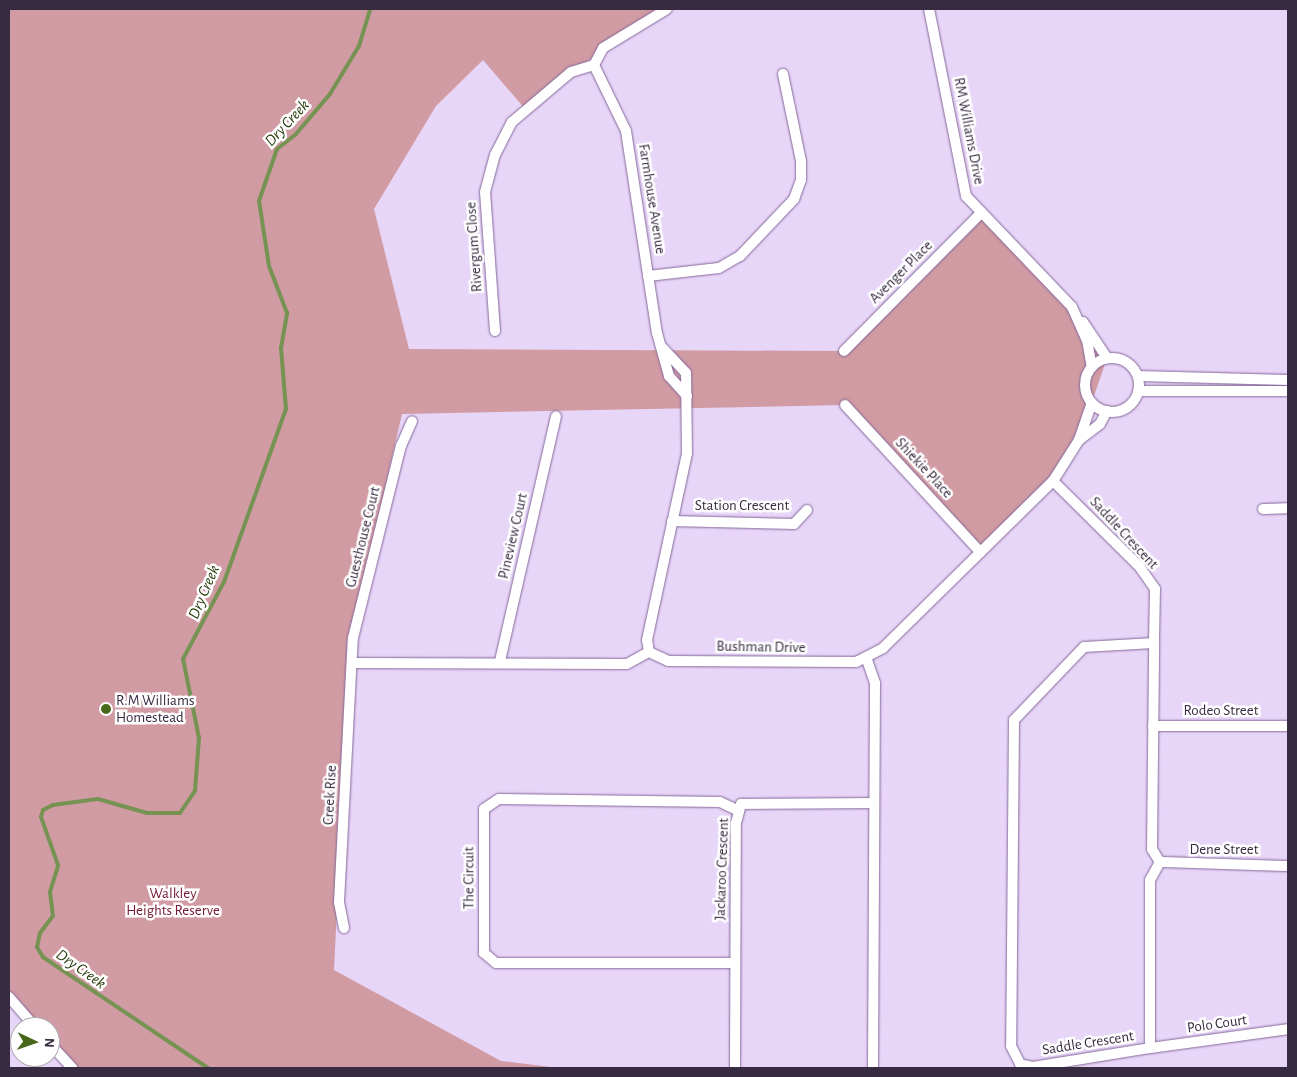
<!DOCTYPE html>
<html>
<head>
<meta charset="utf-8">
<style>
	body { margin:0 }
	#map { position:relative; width:1297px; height:1077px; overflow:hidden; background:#e8d6f8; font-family:"Alegreya Sans",sans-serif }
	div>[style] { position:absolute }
	.green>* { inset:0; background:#d19ba3 }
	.stream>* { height:4px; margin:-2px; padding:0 2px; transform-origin:2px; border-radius:2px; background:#769353 }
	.roads { filter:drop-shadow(0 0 1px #84689b) drop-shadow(0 0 1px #84689b) }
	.minor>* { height:10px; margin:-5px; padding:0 5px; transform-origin:5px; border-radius:5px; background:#fff }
	.minor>.ring { margin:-5px; padding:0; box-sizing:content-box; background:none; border:10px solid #fff; border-radius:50% }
	.dots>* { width:14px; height:14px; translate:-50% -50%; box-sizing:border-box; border:2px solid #fff; border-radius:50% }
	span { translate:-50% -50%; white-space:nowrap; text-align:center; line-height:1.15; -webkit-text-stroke:5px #fff; paint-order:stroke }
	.street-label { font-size:15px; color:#372b41 }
	.poi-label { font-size:15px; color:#372b41 }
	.left { translate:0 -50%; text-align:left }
	.park-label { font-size:15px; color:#741933 }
	.water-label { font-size:16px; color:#293c0c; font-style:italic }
	.frame { position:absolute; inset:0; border:10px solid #372b41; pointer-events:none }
	.north { position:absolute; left:10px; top:1017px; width:50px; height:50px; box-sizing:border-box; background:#fff; border:1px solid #afaab3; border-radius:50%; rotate:93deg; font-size:14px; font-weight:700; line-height:20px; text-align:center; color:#372b41 }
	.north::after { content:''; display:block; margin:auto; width:18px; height:22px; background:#48671b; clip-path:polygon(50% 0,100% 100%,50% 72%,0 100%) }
</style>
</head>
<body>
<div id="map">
	<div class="green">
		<i style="clip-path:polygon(9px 9px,667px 9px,571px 72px,526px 110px,483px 60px,436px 106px,374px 209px,409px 349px,844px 351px,976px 210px,1077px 315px,1107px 358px,1079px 440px,1053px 481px,980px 552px,845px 405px,402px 414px,350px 640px,334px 970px,501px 1061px,559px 1068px,72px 1068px,50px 1044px,50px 1027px,35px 1027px,9px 997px)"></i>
	</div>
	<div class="stream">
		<i style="left:208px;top:1068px;width:199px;rotate:-146.1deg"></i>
		<i style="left:43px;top:957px;width:12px;rotate:-121deg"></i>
		<i style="left:37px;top:947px;width:14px;rotate:-78deg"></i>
		<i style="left:40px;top:933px;width:21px;rotate:-53deg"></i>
		<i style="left:53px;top:916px;width:24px;rotate:-97deg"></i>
		<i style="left:50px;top:892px;width:28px;rotate:-73deg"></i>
		<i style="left:58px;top:865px;width:51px;rotate:-109.5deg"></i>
		<i style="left:41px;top:817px;width:7px;rotate:-74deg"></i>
		<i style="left:43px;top:810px;width:11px;rotate:-27deg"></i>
		<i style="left:53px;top:805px;width:45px;rotate:-7.6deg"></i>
		<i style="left:98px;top:799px;width:51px;rotate:15.9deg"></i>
		<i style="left:147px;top:813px;width:33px"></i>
		<i style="left:180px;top:813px;width:27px;rotate:-56deg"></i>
		<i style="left:195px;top:791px;width:53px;rotate:-85.7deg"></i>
		<i style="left:199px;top:738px;width:81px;rotate:-101.4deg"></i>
		<i style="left:183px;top:659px;width:87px;rotate:-62deg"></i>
		<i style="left:224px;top:582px;width:184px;rotate:-70.3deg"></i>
		<i style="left:286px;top:409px;width:61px;rotate:-94.7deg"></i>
		<i style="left:281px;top:348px;width:36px;rotate:-80deg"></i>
		<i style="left:287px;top:313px;width:50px;rotate:-111deg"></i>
		<i style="left:269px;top:266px;width:66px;rotate:-98.7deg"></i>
		<i style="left:259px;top:201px;width:55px;rotate:-70.9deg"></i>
		<i style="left:277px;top:149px;width:24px;rotate:-38deg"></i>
		<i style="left:296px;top:134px;width:52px;rotate:-49.6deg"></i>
		<i style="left:330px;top:94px;width:56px;rotate:-58.9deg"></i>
		<i style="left:359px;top:46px;width:39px;rotate:-73deg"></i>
	</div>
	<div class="roads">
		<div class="minor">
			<i style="left:929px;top:9px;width:191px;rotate:78.8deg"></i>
			<i style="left:966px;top:196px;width:153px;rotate:46.3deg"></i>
			<i style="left:1072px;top:307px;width:36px;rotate:66deg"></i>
			<i style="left:1087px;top:340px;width:27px;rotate:80deg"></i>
			<i style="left:594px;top:65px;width:73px;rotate:64.1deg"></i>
			<i style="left:626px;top:131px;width:204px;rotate:81.3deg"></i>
			<i style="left:657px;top:333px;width:45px;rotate:74.4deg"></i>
			<i style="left:669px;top:376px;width:27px;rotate:48deg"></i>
			<i style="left:648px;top:276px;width:71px;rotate:-6.4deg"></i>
			<i style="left:719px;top:268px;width:24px;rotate:-30deg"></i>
			<i style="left:740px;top:256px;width:79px;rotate:-46.5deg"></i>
			<i style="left:794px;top:199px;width:20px;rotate:-70deg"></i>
			<i style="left:801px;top:180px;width:19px;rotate:-90deg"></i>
			<i style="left:801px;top:161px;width:89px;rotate:-101.7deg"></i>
			<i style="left:1083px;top:322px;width:43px;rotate:56.3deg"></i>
			<i style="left:495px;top:331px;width:139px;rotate:-94.1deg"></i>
			<i style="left:485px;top:192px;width:38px;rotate:-75deg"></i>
			<i style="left:495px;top:155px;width:37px;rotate:-63deg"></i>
			<i style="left:512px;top:122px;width:77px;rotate:-40.3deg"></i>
			<i style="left:571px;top:72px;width:24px;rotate:-17deg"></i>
			<i style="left:594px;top:65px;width:19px;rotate:-62deg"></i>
			<i style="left:603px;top:48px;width:75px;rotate:-31.4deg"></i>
			<i style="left:844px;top:351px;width:193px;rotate:-45.2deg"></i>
			<i class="ring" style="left:1085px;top:358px;width:44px;height:44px"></i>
			<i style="left:1138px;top:376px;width:150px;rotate:1.5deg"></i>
			<i style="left:1138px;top:391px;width:150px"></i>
			<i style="left:845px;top:405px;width:200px;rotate:47.4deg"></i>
			<i style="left:1079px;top:440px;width:26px;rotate:-37deg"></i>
			<i style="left:1100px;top:424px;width:15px;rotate:-62deg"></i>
			<i style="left:1053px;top:481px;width:121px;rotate:44.7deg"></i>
			<i style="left:1139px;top:566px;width:28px;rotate:55deg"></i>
			<i style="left:1155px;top:589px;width:54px;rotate:91.1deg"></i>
			<i style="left:1154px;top:643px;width:70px;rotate:176.7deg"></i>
			<i style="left:1084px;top:647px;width:101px;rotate:133.8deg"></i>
			<i style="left:1014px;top:720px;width:326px;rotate:90.5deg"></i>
			<i style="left:1011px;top:1046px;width:20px;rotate:63deg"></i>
			<i style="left:1020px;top:1064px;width:13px;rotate:13deg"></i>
			<i style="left:1033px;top:1067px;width:119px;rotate:-9.2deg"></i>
			<i style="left:1150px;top:1048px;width:168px;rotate:-90deg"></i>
			<i style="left:1150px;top:880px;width:21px;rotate:-61deg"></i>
			<i style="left:1160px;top:862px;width:15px;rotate:-122deg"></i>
			<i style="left:1152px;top:849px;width:206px;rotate:-89.4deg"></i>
			<i style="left:1263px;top:509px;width:25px;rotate:-2deg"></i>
			<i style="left:672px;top:521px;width:122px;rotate:1.4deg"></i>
			<i style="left:794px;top:524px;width:19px;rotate:-47deg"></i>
			<i style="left:649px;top:652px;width:12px;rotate:-99deg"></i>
			<i style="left:647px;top:640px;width:191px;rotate:-77.9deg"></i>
			<i style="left:687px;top:453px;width:80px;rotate:-90.7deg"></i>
			<i style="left:686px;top:373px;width:37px;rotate:-133deg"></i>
			<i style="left:866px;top:657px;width:28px;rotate:71deg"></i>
			<i style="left:875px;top:683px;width:385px;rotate:90.3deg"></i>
			<i style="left:500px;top:661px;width:251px;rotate:-77.1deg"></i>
			<i style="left:352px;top:663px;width:275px;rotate:0.2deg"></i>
			<i style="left:627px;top:664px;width:25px;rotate:-29deg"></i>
			<i style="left:649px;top:652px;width:21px;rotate:25deg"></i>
			<i style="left:668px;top:661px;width:188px;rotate:0.3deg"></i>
			<i style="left:856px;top:662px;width:30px;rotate:-27deg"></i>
			<i style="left:883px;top:648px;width:238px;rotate:-44.5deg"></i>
			<i style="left:1053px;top:481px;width:49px;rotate:-57.6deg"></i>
			<i style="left:1079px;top:440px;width:39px;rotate:-71deg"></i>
			<i style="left:1153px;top:726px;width:135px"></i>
			<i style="left:1160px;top:862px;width:128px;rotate:1.8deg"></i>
			<i style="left:344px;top:928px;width:26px;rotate:-101deg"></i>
			<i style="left:339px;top:902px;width:264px;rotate:-87deg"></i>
			<i style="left:353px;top:638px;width:198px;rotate:-76deg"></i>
			<i style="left:401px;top:446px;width:27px;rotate:-66deg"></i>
			<i style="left:735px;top:963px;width:239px;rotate:180deg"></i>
			<i style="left:496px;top:963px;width:16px;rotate:-140deg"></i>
			<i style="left:484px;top:953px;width:144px;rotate:-90deg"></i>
			<i style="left:484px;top:809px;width:18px;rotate:-34deg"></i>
			<i style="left:499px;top:799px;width:221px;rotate:0.8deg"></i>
			<i style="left:720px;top:802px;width:21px;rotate:25deg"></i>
			<i style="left:9px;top:997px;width:40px;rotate:49deg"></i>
			<i style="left:50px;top:1044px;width:33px;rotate:47deg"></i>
			<i style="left:1150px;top:1048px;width:139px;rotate:-7.8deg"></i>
			<i style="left:735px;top:1068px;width:245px;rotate:-89.8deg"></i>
			<i style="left:736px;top:823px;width:20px;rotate:-75deg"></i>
			<i style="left:741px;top:804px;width:133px;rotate:-0.4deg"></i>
		</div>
	</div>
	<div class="dots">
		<i style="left:106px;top:709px;background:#48671b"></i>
	</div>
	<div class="street-label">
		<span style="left:969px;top:131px;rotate:79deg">RM Williams Drive</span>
		<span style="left:652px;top:199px;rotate:81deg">Farmhouse Avenue</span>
		<span style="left:474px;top:247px;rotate:-94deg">Rivergum Close</span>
		<span style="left:901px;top:272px;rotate:-45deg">Avenger Place</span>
		<span style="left:924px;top:468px;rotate:47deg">Shiekie Place</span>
		<span style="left:742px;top:506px">Station Crescent</span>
		<span style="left:1124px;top:533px;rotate:47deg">Saddle Crescent</span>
		<span style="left:513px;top:536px;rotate:-77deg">Pineview Court</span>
		<span style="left:363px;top:537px;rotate:-76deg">Guesthouse Court</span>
		<span style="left:761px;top:647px;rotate:1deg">Bushman Drive</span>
		<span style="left:1221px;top:711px">Rodeo Street</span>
		<span style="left:330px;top:795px;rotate:-87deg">Creek Rise</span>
		<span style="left:1224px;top:850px">Dene Street</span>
		<span style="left:722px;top:869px;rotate:-88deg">Jackaroo Crescent</span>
		<span style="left:469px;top:878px;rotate:-90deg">The Circuit</span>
		<span style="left:1217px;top:1024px;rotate:-8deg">Polo Court</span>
		<span style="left:1088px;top:1043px;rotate:-9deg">Saddle Crescent</span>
	</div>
	<div class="poi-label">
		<span class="left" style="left:116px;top:709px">R.M Williams<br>Homestead</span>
	</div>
	<div class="park-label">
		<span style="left:173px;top:902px">Walkley<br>Heights Reserve</span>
	</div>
	<div class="water-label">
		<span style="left:287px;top:123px;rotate:-47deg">Dry Creek</span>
		<span style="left:204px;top:592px;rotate:-67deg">Dry Creek</span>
		<span style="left:81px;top:969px;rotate:35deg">Dry Creek</span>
	</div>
	<div class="frame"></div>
	<div class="north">N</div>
</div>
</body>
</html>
